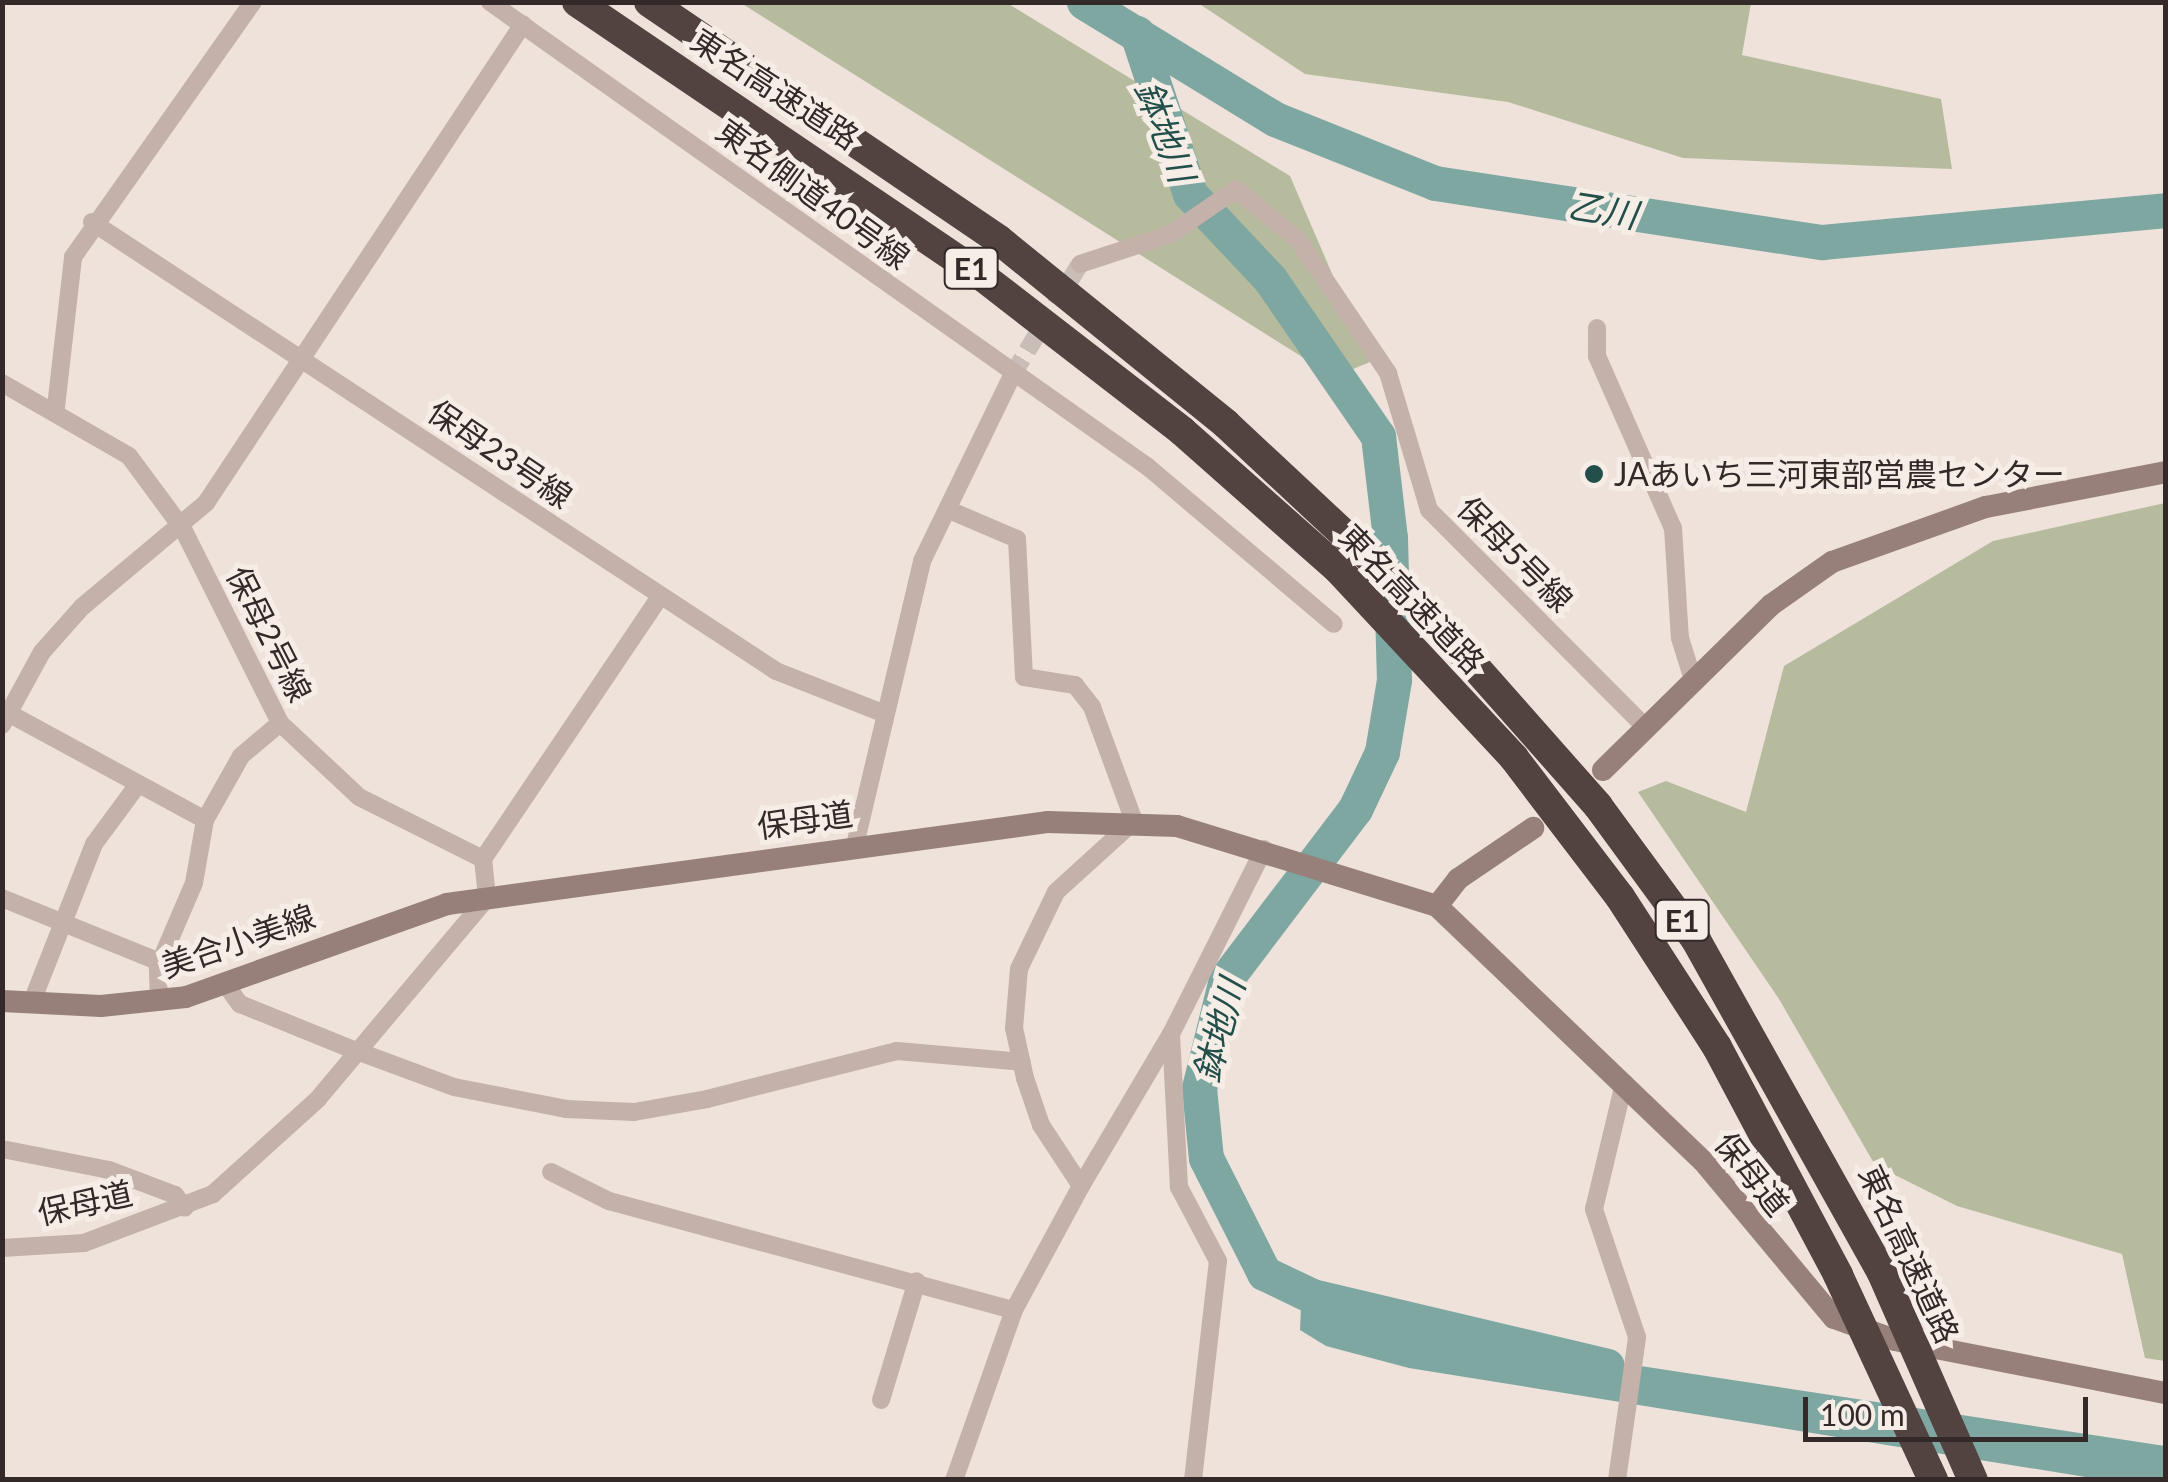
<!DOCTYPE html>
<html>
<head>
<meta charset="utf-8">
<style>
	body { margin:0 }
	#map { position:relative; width:2168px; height:1482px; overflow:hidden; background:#eee2db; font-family:Lato,"Noto Sans JP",sans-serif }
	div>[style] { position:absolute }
	.green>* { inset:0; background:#b6bb9d }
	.water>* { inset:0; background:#7ea7a2 }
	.river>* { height:35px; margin:-17.5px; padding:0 17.5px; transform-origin:17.5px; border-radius:17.5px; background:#7ea7a2 }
	.street-tunnel>* { height:18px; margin-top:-9px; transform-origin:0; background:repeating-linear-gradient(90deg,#c9bdb7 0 18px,transparent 0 27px) }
	.street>* { height:18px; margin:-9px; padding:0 9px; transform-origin:9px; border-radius:9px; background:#c4b1a9 }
	.secondary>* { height:22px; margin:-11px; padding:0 11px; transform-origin:11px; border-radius:11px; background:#98807a }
	.highway>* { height:30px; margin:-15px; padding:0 15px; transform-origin:15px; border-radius:15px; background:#524240 }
	.highway-bridge>* { height:30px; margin:-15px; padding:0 15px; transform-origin:15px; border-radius:15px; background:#524240 }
	.dots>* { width:28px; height:28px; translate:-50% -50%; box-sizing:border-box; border:5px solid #f6ede7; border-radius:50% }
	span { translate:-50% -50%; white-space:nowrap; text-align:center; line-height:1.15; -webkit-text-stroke:10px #f6ede7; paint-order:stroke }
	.shield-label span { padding:2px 8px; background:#f6ede7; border:2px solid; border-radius:8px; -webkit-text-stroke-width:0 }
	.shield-label { font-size:30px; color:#332928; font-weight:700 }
	.street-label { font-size:32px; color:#332928 }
	.poi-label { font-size:32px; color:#332928 }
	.left { translate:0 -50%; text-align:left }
	.water-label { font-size:35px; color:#224f4a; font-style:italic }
	.frame { position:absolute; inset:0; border:5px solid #332928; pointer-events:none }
	.scale { position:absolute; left:1803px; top:1397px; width:285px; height:45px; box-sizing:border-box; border:5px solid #332928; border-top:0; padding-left:12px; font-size:30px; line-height:35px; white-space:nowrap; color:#332928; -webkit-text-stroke:8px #f6ede7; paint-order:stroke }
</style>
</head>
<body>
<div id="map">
	<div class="green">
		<i style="clip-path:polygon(741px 3px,1007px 3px,1290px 176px,1370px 362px,1334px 377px)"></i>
		<i style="clip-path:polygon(1198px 3px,1751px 3px,1742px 55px,1941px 99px,1952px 169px,1683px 158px,1508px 102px,1305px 74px)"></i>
		<i style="clip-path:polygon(2165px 503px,2166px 503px,2165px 1361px,2145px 1358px,2122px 1254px,1957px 1206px,1875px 1165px,1779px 999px,1638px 792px,1666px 781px,1746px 812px,1784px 666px,1993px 541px)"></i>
	</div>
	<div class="water">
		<i style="clip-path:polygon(1302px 1284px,1424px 1333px,2165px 1446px,2165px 1479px,2098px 1479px,1409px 1368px,1326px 1346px,1300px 1330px)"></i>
	</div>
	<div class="river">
		<i style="left:1084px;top:2px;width:224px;rotate:31.5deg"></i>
		<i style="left:1275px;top:119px;width:172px;rotate:21.8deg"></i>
		<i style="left:1435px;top:183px;width:391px;rotate:8.7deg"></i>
		<i style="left:1822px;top:242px;width:345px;rotate:-5.3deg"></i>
		<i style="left:1137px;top:33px;width:169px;rotate:71.8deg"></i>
		<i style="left:1190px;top:194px;width:117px;rotate:46.7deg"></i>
		<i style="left:1270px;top:279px;width:191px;rotate:55.5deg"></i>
		<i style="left:1378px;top:436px;width:103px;rotate:83.3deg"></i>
		<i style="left:1390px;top:538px;width:142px;rotate:88.4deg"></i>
		<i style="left:1394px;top:680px;width:73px;rotate:99.5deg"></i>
		<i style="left:1382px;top:752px;width:63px;rotate:115.3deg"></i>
		<i style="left:1355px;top:809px;width:213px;rotate:127.2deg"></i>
		<i style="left:1226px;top:979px;width:112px;rotate:103.9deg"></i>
		<i style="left:1199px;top:1088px;width:70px;rotate:84.3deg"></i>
		<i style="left:1206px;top:1158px;width:129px;rotate:63.2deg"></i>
		<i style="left:1264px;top:1273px;width:53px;rotate:25.6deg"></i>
		<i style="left:1312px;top:1296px;width:303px;rotate:13.3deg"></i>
	</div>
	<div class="street-tunnel">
		<i style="left:1013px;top:374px;width:129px;rotate:-58.7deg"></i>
	</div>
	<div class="street">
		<i style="left:490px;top:2px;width:806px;rotate:35.25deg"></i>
		<i style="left:1148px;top:467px;width:243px;rotate:40.2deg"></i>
		<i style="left:92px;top:222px;width:818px;rotate:33.28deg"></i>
		<i style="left:776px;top:671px;width:117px;rotate:21.5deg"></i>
		<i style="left:1080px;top:264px;width:96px;rotate:-18.2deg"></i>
		<i style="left:1171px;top:234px;width:79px;rotate:-34.7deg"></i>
		<i style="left:1236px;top:189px;width:80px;rotate:39.4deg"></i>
		<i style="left:1298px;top:240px;width:161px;rotate:55.9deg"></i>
		<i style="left:1388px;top:373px;width:143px;rotate:73.3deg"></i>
		<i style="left:1429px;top:510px;width:309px;rotate:45.1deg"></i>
		<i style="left:1597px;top:328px;width:28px;rotate:90deg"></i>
		<i style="left:1597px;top:356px;width:188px;rotate:66.2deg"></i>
		<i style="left:1673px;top:528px;width:110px;rotate:86.4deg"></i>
		<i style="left:1680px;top:638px;width:47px;rotate:72.7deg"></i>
		<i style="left:2px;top:383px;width:146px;rotate:29.9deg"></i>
		<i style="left:129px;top:456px;width:91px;rotate:53.5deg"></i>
		<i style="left:183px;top:529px;width:217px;rotate:63.4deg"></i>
		<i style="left:280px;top:723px;width:108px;rotate:43.1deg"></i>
		<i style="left:359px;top:797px;width:139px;rotate:26.6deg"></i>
		<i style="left:483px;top:859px;width:39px;rotate:84deg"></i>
		<i style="left:487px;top:898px;width:263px;rotate:130.1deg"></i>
		<i style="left:318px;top:1099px;width:142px;rotate:137.9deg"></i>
		<i style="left:213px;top:1194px;width:138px;rotate:159.2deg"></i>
		<i style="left:84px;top:1243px;width:82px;rotate:176.5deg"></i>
		<i style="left:56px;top:407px;width:151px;rotate:-83.5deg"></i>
		<i style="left:73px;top:257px;width:312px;rotate:-54.8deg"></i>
		<i style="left:949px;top:510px;width:74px;rotate:23.1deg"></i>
		<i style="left:1017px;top:539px;width:138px;rotate:87.1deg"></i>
		<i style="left:1024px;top:677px;width:52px;rotate:8.9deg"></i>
		<i style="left:1075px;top:685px;width:28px;rotate:52deg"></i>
		<i style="left:1092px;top:707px;width:121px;rotate:69.8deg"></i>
		<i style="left:1134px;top:821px;width:105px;rotate:137.7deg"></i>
		<i style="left:1056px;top:892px;width:85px;rotate:115.7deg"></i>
		<i style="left:1019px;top:969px;width:59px;rotate:94.8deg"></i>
		<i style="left:1014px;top:1028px;width:51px;rotate:77.6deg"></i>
		<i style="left:1025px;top:1078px;width:50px;rotate:71.2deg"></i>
		<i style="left:1041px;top:1125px;width:73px;rotate:56.7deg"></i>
		<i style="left:1081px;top:1186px;width:141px;rotate:118.4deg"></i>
		<i style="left:1014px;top:1310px;width:180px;rotate:109.4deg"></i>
		<i style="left:10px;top:714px;width:222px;rotate:28.5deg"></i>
		<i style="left:205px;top:820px;width:73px;rotate:-60.6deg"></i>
		<i style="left:241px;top:756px;width:51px;rotate:-40.2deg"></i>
		<i style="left:2px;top:725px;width:83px;rotate:-61.3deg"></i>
		<i style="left:42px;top:652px;width:60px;rotate:-48.4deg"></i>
		<i style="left:82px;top:607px;width:162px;rotate:-40deg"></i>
		<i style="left:206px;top:503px;width:574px;rotate:-56.5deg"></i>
		<i style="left:855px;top:845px;width:292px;rotate:-76.7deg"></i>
		<i style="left:922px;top:561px;width:208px;rotate:-64.1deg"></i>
		<i style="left:483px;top:859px;width:316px;rotate:-56deg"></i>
		<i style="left:2px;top:898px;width:170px;rotate:22.1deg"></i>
		<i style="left:226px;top:985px;width:24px;rotate:54deg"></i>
		<i style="left:240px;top:1004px;width:123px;rotate:22deg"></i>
		<i style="left:354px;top:1050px;width:107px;rotate:20.3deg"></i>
		<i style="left:454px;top:1087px;width:114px;rotate:11.1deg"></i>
		<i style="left:566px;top:1109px;width:68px;rotate:2.5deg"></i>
		<i style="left:634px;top:1112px;width:74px;rotate:-10.1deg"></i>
		<i style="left:707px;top:1099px;width:196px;rotate:-14.2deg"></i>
		<i style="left:897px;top:1051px;width:125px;rotate:5deg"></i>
		<i style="left:159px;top:1002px;width:35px;rotate:-92deg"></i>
		<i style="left:158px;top:967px;width:91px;rotate:-66.8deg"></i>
		<i style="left:194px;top:883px;width:64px;rotate:-80.1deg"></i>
		<i style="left:31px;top:1004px;width:172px;rotate:-68.5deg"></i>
		<i style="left:94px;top:844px;width:71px;rotate:-53.6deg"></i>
		<i style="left:2px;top:1149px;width:109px;rotate:11.1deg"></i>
		<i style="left:109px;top:1170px;width:71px;rotate:20.7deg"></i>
		<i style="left:175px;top:1195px;width:16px;rotate:52deg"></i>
		<i style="left:551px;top:1172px;width:65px;rotate:26.6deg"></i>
		<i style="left:609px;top:1201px;width:419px;rotate:15.1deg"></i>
		<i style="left:1081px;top:1186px;width:177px;rotate:-59.4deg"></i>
		<i style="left:881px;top:1400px;width:124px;rotate:-73.2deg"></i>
		<i style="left:1193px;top:1480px;width:220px;rotate:-83.5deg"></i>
		<i style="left:1218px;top:1261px;width:84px;rotate:-117.8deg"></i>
		<i style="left:1179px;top:1187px;width:153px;rotate:-93deg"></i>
		<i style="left:1171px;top:1034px;width:207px;rotate:-63.3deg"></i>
		<i style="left:1617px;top:1480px;width:144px;rotate:-82deg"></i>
		<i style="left:1637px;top:1337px;width:135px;rotate:-108.6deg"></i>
		<i style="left:1594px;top:1209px;width:130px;rotate:-76.6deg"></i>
	</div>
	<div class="secondary">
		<i style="left:1603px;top:770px;width:235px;rotate:-44.5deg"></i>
		<i style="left:1771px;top:605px;width:75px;rotate:-35.2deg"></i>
		<i style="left:1832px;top:562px;width:164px;rotate:-19.7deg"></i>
		<i style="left:1986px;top:507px;width:183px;rotate:-11deg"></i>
		<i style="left:1437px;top:906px;width:34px;rotate:-52deg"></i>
		<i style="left:1458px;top:879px;width:91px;rotate:-34.2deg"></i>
		<i style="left:2px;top:1001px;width:99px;rotate:2.9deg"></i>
		<i style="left:101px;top:1006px;width:85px;rotate:-6deg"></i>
		<i style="left:186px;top:997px;width:277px;rotate:-19.6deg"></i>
		<i style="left:447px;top:904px;width:607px;rotate:-7.77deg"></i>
		<i style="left:1048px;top:822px;width:129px;rotate:1.8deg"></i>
		<i style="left:1177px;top:826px;width:272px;rotate:17.1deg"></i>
		<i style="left:1437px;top:906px;width:368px;rotate:43.8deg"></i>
		<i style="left:1703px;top:1161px;width:204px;rotate:50.2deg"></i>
		<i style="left:1834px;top:1318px;width:65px;rotate:19.8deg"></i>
		<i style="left:1895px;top:1340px;width:276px;rotate:11.1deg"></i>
	</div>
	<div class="highway">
		<i style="left:577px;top:2px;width:490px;rotate:34.1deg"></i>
		<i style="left:983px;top:277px;width:252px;rotate:37.7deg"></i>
		<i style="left:1182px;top:431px;width:208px;rotate:41.5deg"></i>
		<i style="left:1338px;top:569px;width:258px;rotate:47deg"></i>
		<i style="left:1514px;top:758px;width:175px;rotate:52.7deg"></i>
		<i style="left:1620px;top:897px;width:179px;rotate:57.1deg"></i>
		<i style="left:1717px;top:1047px;width:258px;rotate:62deg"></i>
		<i style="left:649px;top:2px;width:423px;rotate:34.2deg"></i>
		<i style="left:999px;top:240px;width:292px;rotate:39deg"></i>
		<i style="left:1226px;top:424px;width:270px;rotate:43deg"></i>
		<i style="left:1423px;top:608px;width:264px;rotate:48.5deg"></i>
		<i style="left:1598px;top:806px;width:166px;rotate:53.8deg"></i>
		<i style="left:1696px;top:940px;width:381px;rotate:60.8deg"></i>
	</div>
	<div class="highway-bridge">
		<i style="left:1882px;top:1273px;width:226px;rotate:66.3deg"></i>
		<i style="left:1838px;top:1275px;width:226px;rotate:65.1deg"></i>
	</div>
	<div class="dots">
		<i style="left:1594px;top:474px;background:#224f4a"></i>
	</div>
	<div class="shield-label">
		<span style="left:971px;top:268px">E1</span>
		<span style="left:1682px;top:920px">E1</span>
	</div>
	<div class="street-label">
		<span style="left:775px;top:89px;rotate:33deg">東名高速道路</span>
		<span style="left:813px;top:194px;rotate:36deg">東名側道40号線</span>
		<span style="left:500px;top:454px;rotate:34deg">保母23号線</span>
		<span style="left:1515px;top:554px;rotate:45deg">保母5号線</span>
		<span style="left:1412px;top:599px;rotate:46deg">東名高速道路</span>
		<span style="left:269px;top:634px;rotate:63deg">保母2号線</span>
		<span style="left:805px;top:820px;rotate:-8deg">保母道</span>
		<span style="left:238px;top:941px;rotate:-19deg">美合小美線</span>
		<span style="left:1752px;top:1174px;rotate:51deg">保母道</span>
		<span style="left:85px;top:1203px;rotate:-13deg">保母道</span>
		<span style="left:1909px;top:1254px;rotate:65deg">東名高速道路</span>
	</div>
	<div class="poi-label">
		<span class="left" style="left:1614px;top:474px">JAあいち三河東部営農センター</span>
	</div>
	<div class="water-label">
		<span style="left:1166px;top:131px;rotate:69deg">鉢地川</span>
		<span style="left:1603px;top:209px;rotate:9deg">乙川</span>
		<span style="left:1218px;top:1030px;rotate:-75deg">鉢地川</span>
	</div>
	<div class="frame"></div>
	<div class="scale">100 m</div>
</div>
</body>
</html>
